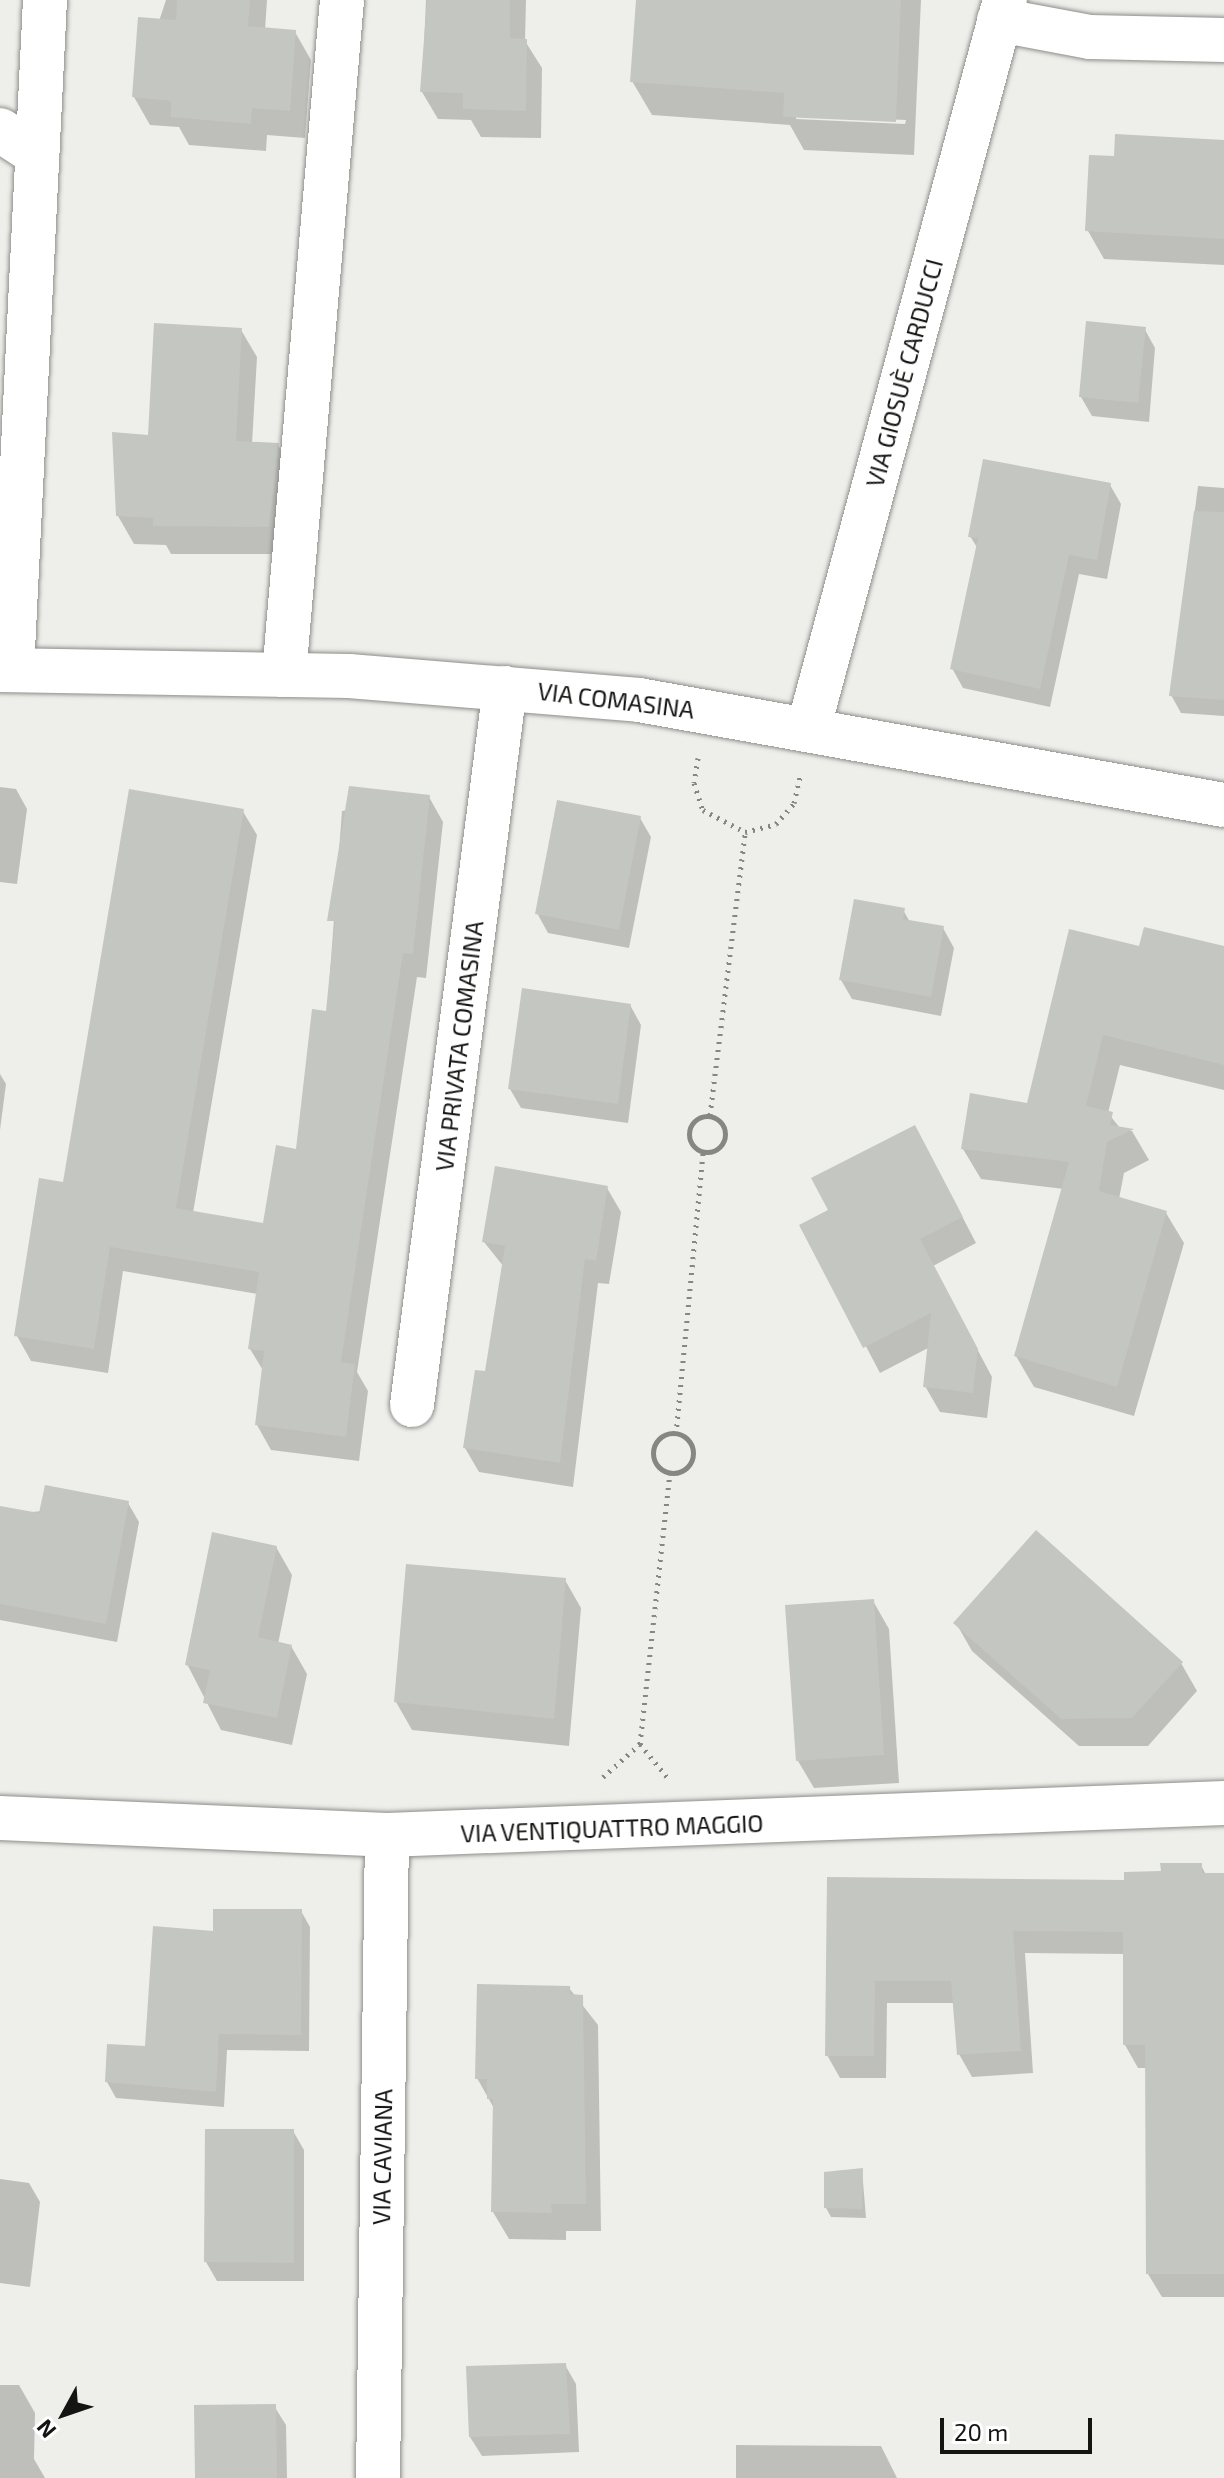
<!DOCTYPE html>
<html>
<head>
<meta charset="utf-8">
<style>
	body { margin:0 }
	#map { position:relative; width:1224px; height:2478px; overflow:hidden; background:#eeeeea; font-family:"Exo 2",sans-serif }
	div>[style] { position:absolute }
	.shadow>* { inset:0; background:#0003 }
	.building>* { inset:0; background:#c4c6c2 }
	.path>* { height:5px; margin-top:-2.5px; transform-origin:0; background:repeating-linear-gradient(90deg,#868684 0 2px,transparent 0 8px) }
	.path>.ring { margin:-2.5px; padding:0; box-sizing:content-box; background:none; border:5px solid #868684; border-radius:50% }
	.roads { filter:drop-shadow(0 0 2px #8e8e8a) drop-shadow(0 0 2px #8e8e8a) }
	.minor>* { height:44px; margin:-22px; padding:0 22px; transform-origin:22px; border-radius:22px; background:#fff }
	span { translate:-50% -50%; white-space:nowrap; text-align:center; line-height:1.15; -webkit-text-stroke:6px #fff; paint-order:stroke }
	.street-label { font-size:24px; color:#141413 }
	.north { position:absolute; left:24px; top:2374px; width:80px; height:80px; -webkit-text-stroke:6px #fff; paint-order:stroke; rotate:230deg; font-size:22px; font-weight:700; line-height:32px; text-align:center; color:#141413 }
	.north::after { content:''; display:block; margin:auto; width:28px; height:36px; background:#141413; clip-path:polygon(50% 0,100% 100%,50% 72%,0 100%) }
	.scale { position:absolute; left:940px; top:2418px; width:152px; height:36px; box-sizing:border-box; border:4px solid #141413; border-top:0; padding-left:10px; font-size:24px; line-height:28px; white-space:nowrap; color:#141413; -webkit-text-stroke:6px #fff; paint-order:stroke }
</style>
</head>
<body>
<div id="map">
	<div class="shadow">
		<i style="clip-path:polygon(166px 0,267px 0,265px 30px,295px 32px,311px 60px,305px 138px,267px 135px,266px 151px,189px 145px,179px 127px,150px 125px,134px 97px)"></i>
		<i style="clip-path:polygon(426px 0,526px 0,525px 41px,542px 68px,541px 138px,481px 137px,471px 120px,438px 119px,422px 92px)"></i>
		<i style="clip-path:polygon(evenodd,638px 0,921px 0,914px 155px,804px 150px,790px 125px,652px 115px,632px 81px,638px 0,796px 115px,906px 120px,905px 124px,796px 119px,796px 115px)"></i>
		<i style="clip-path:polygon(1224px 143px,1224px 265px,1104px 259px,1088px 231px,1116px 158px)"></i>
		<i style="clip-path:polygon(1144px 328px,1155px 348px,1149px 422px,1092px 416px,1081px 397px)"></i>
		<i style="clip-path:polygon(241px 330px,257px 357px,252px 444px,278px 445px,294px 473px,285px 554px,171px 554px,166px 545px,134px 544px,118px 516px,150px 437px)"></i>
		<i style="clip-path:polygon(1110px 485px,1121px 504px,1107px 579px,1079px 574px,1050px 707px,963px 688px,952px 668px,978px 549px,970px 536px)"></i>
		<i style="clip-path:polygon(1198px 486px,1224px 488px,1224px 716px,1181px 713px,1171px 695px)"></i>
		<i style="clip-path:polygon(0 787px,16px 789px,27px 809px,17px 884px,0 882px)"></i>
		<i style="clip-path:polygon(429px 797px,443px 822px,426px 978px,417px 977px,357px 1372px,368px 1391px,359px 1461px,271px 1450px,257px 1425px,264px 1372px,250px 1349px,258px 1294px,123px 1271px,108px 1373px,31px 1361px,17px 1336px,65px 1184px,242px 810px,257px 835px,193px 1213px,265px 1226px,297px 1151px,327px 1013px,342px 811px)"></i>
		<i style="clip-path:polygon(640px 818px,651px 837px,629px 948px,548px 933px,537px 913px)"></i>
		<i style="clip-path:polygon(903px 910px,910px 922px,943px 928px,954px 948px,941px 1016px,852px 999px,841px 980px)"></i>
		<i style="clip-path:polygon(1224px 948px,1224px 1090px,1120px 1065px,1108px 1113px,1120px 1128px,1132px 1131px,1149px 1160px,1124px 1173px,1119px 1199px,1166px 1213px,1184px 1243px,1134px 1416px,1034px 1387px,1016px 1356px,1064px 1189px,981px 1179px,963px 1149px,1029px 1105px,1140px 949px)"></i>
		<i style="clip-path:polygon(630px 1005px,641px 1025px,628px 1123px,521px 1108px,510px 1089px)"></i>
		<i style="clip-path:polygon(0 1074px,6px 1084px,0 1130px)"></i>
		<i style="clip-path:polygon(929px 1153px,976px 1243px,933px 1266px,992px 1377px,987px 1418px,940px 1412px,925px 1386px,930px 1347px,880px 1373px,802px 1225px)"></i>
		<i style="clip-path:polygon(607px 1188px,621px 1212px,609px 1284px,598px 1283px,573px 1487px,479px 1472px,465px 1448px,487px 1374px,504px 1267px,484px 1242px)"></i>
		<i style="clip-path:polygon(128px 1503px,139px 1522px,117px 1642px,0 1620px,0 1515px)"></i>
		<i style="clip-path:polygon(276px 1547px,292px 1575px,278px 1644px,291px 1646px,307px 1674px,292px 1745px,221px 1730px,187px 1664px)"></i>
		<i style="clip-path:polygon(565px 1580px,581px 1608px,569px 1746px,412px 1730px,396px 1702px)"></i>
		<i style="clip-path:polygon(873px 1601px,889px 1629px,899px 1783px,814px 1788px,798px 1761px)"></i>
		<i style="clip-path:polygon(956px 1623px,1181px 1663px,1197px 1691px,1148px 1746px,1079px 1746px,972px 1651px)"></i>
		<i style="clip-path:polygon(1201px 1865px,1206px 1875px,1224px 1875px,1224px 2297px,1162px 2297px,1148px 2274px,1148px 2068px,1138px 2068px,1125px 2045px,1125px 1954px,1025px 1953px,1033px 2073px,972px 2077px,959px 2054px,955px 2003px,887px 2003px,886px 2078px,840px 2078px,827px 2055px,829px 1879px,1126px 1882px)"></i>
		<i style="clip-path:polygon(301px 1911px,310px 1927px,309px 2051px,227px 2050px,224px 2107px,116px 2098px,107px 2082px,147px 2048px,215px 1933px)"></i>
		<i style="clip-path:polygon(569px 1988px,598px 2025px,601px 2231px,566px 2231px,566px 2240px,509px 2239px,493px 2212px,495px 2110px,477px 2078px)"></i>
		<i style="clip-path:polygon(293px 2131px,304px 2150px,304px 2281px,217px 2281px,206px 2262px)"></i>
		<i style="clip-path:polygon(862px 2170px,866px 2218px,831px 2217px,826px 2208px)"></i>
		<i style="clip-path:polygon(0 2179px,29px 2183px,40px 2202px,30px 2287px,0 2283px)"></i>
		<i style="clip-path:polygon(565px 2365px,576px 2384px,579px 2452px,482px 2456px,470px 2437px)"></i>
		<i style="clip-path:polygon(0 2385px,19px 2385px,35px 2413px,34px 2459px,45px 2478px,0 2478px)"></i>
		<i style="clip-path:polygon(274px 2406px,286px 2425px,287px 2478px,197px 2478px)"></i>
		<i style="clip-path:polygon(736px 2445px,881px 2446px,897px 2478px,736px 2478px)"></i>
	</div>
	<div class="building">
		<i style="clip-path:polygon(177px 0,250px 0,248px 26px,296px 30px,290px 111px,252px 108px,251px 124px,171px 117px,171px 101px,132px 97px,138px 17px,176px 20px)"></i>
		<i style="clip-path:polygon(427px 0,510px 0,510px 38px,527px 39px,526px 111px,463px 109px,463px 93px,420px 92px)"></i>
		<i style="clip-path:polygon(636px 0,901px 0,896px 122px,783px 117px,784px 93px,630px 82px)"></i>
		<i style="clip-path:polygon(1115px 134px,1224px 140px,1224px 239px,1085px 231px,1089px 155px,1114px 156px)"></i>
		<i style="clip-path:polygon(1086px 321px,1146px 327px,1138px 403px,1079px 397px)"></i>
		<i style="clip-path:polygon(154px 323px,242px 328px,236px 441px,279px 443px,269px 527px,153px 526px,153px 518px,116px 516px,112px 432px,148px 435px)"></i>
		<i style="clip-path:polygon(983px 459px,1111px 483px,1097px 560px,1069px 555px,1040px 689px,950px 669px,978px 538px,968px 537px)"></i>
		<i style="clip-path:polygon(1194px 511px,1224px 512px,1224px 700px,1169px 696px)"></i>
		<i style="clip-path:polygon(349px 786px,430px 795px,413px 954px,403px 953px,341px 1362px,355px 1364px,346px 1437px,255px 1425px,264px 1351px,248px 1349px,259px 1272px,110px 1247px,94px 1349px,14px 1336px,39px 1178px,63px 1182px,129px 789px,244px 809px,176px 1208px,263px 1223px,276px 1145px,296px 1149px,312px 1009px,326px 1011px,335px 921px,327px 921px)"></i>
		<i style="clip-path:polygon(557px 800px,641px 816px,619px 930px,535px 914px)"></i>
		<i style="clip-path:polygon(854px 899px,905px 908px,903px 919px,944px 926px,931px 997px,839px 980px)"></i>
		<i style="clip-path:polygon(1144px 927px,1224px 946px,1224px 1065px,1103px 1035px,1086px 1106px,1113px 1112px,1110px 1125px,1134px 1129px,1107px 1142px,1099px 1191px,1167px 1211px,1117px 1387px,1014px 1356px,1069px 1162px,961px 1149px,970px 1093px,1027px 1103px,1069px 929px,1139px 946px)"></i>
		<i style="clip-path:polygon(522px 988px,631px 1004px,618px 1104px,508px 1089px)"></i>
		<i style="clip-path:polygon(915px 1125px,963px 1217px,920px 1239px,978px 1349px,973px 1393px,923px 1387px,931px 1313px,863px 1348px,799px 1225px,828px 1210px,811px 1178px)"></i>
		<i style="clip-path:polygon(495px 1166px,608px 1186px,596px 1261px,585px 1259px,560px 1463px,463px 1448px,475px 1370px,485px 1371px,505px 1246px,482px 1242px)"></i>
		<i style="clip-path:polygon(45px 1485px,129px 1501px,106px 1624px,0 1604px,0 1506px,39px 1513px)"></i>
		<i style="clip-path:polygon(1036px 1530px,1183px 1662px,1132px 1718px,1061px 1719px,953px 1623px)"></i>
		<i style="clip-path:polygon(212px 1532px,277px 1546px,258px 1637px,292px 1645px,277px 1718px,203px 1703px,210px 1670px,185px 1665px)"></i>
		<i style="clip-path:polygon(406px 1564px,566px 1578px,554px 1719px,394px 1702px)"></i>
		<i style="clip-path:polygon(874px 1599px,884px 1755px,796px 1761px,785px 1605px)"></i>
		<i style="clip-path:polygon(1160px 1863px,1202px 1863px,1202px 1873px,1224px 1873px,1224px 2274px,1146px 2274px,1145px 2045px,1123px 2045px,1123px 1932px,1013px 1931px,1021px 2051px,957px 2055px,951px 1981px,875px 1981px,874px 2056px,825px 2056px,827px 1877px,1124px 1880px,1124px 1872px,1161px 1871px)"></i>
		<i style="clip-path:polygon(213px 1909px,302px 1909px,301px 2035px,219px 2034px,216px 2092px,105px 2082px,107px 2044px,145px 2046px,153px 1926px,213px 1931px)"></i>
		<i style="clip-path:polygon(477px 1984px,570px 1986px,570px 1994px,583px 1995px,586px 2204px,551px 2204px,552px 2213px,491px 2212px,493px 2099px,487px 2099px,487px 2079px,475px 2079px)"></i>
		<i style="clip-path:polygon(205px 2129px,294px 2129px,294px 2263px,204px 2262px)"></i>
		<i style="clip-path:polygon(863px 2168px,862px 2209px,824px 2208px,824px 2172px)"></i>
		<i style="clip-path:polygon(566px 2363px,570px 2434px,469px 2437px,466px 2366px)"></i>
		<i style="clip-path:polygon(276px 2404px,277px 2478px,195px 2478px,194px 2405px)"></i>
	</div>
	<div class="path">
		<i style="left:698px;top:758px;width:25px;rotate:99deg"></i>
		<i style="left:694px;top:783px;width:28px;rotate:72deg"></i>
		<i style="left:703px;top:810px;width:47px;rotate:27.6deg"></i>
		<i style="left:710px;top:1115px;width:285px;rotate:-82.9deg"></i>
		<i style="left:745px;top:832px;width:32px;rotate:-14deg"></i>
		<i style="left:776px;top:824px;width:28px;rotate:-49deg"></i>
		<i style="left:794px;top:803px;width:27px;rotate:-77deg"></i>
		<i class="ring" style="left:689px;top:1116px;width:31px;height:31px"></i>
		<i class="ring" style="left:653px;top:1433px;width:35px;height:35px"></i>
		<i style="left:676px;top:1434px;width:283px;rotate:-84.5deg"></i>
		<i style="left:640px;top:1744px;width:43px;rotate:50.7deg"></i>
		<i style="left:603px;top:1777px;width:50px;rotate:-41.7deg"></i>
		<i style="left:640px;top:1744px;width:272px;rotate:-83.7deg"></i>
	</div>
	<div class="roads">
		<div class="minor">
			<i style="left:999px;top:20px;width:93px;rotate:10.6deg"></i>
			<i style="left:1090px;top:37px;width:134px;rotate:1.3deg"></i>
			<i style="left:0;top:130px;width:44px;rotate:33deg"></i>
			<i style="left:0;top:670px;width:349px;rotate:1deg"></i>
			<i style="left:349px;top:676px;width:291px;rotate:4.7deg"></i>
			<i style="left:639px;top:700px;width:594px;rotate:10.18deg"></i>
			<i style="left:12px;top:670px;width:671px;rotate:-87.18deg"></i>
			<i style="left:284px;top:675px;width:677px;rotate:-85.09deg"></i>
			<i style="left:809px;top:726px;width:752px;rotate:-74.89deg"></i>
			<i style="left:412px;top:1405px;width:723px;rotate:-82.61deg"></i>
			<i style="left:0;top:1818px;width:387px;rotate:2.5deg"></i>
			<i style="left:387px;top:1835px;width:838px;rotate:-2.19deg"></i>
			<i style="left:378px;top:2478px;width:643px;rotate:-89.2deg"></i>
		</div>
	</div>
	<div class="street-label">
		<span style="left:904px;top:373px;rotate:-75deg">VIA GIOSUÈ CARDUCCI</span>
		<span style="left:616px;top:700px;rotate:7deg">VIA COMASINA</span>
		<span style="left:459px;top:1046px;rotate:-83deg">VIA PRIVATA COMASINA</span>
		<span style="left:612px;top:1828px;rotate:-2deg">VIA VENTIQUATTRO MAGGIO</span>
		<span style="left:382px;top:2157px;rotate:-89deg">VIA CAVIANA</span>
	</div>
	<div class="north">N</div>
	<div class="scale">20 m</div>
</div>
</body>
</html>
